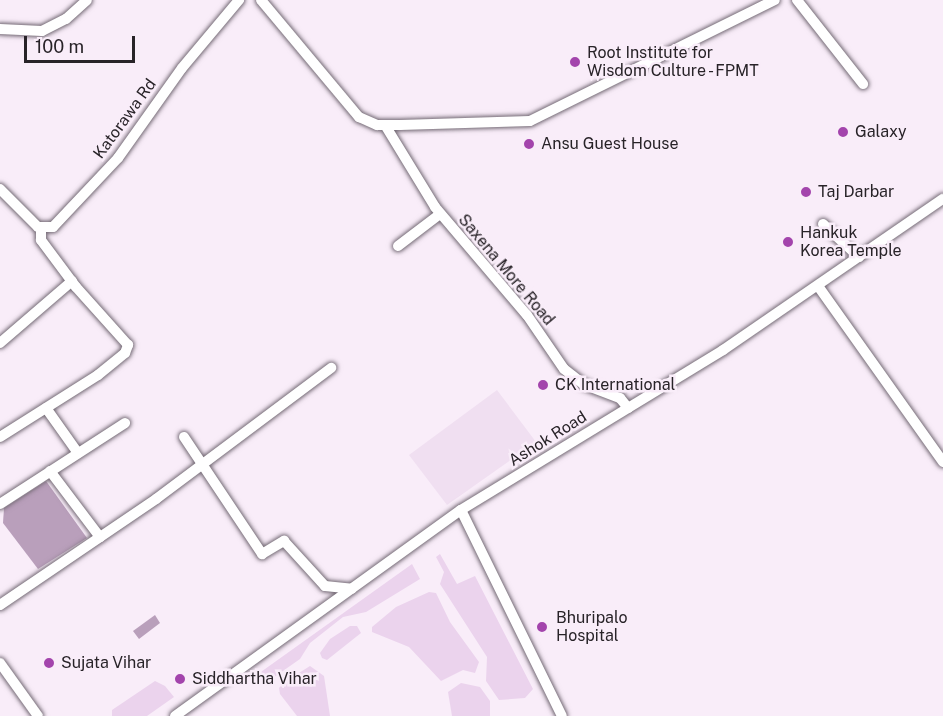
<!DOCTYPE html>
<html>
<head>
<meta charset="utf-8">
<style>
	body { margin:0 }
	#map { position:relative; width:943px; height:716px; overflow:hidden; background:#f9edf9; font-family:"Public Sans",sans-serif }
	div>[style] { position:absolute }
	.built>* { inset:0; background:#f0dff1 }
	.green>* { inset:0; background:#ebd3ed }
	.water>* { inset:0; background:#b99fbb }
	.roads { filter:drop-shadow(0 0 2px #756b76) drop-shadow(0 0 2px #756b76) }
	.minor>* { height:10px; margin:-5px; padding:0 5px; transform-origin:5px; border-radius:5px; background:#fff }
	.dots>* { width:16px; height:16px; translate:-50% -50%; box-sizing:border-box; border:3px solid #f9edf9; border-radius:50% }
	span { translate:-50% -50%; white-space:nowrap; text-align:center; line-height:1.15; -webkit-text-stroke:5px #f9edf9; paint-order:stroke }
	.poi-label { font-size:16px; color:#282328 }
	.left { translate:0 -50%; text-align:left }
	.street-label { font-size:16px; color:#282328 }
	.scale { position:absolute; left:24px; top:36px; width:111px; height:27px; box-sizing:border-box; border:3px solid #282328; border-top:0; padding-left:8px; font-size:18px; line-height:21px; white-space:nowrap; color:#282328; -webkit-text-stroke:4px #f9edf9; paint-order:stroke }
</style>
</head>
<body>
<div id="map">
	<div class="built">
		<i style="clip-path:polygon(497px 390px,536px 442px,447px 505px,409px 455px)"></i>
	</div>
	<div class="green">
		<i style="clip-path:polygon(440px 554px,457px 584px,475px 576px,533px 689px,525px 698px,499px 700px,486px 681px,487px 657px,440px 584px,444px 572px,436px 557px)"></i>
		<i style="clip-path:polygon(412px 564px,420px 579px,366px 612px,343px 617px,310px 643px,300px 659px,270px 680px,258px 674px)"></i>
		<i style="clip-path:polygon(429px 592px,436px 593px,450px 622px,479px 662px,475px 673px,463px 670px,441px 681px,409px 647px,372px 632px,372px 627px,396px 607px)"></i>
		<i style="clip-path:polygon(350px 626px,357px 626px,361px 633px,327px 660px,322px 658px,320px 653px,330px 639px)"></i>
		<i style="clip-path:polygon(310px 666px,324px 676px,330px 716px,297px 716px,280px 694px,279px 688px,283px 683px)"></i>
		<i style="clip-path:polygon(155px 681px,165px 686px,174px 697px,147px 716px,112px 716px,112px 710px)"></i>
		<i style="clip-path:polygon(461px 683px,480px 687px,490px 701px,490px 716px,452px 716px,448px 692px)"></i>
	</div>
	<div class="water">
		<i style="clip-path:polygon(46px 481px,87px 538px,38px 569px,3px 523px,4px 508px)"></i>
		<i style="clip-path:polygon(155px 615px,160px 623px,139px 639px,133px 631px)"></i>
	</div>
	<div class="roads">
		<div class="minor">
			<i style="left:261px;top:0;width:153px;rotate:50.1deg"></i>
			<i style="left:359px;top:117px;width:20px;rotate:24deg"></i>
			<i style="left:377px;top:125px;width:23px"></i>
			<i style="left:400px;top:125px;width:130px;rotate:-1.8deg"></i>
			<i style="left:530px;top:121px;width:273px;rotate:-26.3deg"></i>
			<i style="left:797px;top:0;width:107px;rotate:51.8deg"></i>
			<i style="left:0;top:29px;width:42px;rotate:2.7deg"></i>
			<i style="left:42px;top:31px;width:27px;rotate:-27deg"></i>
			<i style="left:66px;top:19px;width:28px;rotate:-42deg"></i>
			<i style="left:385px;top:125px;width:96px;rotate:58.6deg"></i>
			<i style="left:435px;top:207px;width:142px;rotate:49.6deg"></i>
			<i style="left:527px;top:315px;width:65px;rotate:55.6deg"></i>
			<i style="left:564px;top:369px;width:24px;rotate:38deg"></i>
			<i style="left:583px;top:384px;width:40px;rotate:21deg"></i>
			<i style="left:620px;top:398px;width:13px;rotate:51deg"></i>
			<i style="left:0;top:189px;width:54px;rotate:45deg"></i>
			<i style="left:38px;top:227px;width:15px"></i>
			<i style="left:53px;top:227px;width:95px;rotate:-46.7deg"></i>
			<i style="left:118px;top:158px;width:110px;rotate:-54.6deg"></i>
			<i style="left:182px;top:68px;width:89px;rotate:-50deg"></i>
			<i style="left:823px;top:224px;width:49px;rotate:42.5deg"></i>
			<i style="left:398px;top:246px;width:53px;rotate:-37.3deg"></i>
			<i style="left:818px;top:286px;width:216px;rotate:54.6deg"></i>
			<i style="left:0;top:343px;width:95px;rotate:-40.7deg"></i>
			<i style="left:46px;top:408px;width:55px;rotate:54.6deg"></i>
			<i style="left:0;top:437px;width:116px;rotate:-32.3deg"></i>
			<i style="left:98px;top:375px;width:35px;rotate:-39deg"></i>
			<i style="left:125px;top:353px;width:9px;rotate:-69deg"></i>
			<i style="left:128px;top:345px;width:78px;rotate:-131.9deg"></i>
			<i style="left:76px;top:287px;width:59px;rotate:-126.7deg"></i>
			<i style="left:41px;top:240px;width:12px;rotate:-90deg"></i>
			<i style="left:184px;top:437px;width:141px;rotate:56.3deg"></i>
			<i style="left:262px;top:554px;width:26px;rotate:-31deg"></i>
			<i style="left:284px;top:541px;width:61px;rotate:47.7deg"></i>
			<i style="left:325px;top:586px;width:27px;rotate:6deg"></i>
			<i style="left:50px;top:471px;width:83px;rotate:52.9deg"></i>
			<i style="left:0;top:504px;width:149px;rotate:-32.9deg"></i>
			<i style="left:461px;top:510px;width:229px;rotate:63.9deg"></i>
			<i style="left:0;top:605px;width:189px;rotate:-34.2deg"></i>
			<i style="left:156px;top:499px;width:219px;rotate:-36.8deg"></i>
			<i style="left:0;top:663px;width:65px;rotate:54.4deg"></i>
			<i style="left:175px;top:716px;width:352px;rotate:-35.8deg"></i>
			<i style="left:461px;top:510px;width:307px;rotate:-31.4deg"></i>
			<i style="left:723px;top:350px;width:267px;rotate:-34.5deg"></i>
		</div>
	</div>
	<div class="dots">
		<i style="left:575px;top:62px;background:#a344ac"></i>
		<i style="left:843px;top:132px;background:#a344ac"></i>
		<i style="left:529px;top:144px;background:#a344ac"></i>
		<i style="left:806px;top:192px;background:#a344ac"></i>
		<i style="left:788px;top:242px;background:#a344ac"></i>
		<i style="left:543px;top:385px;background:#a344ac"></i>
		<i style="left:542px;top:627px;background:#a344ac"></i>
		<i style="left:49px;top:663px;background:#a344ac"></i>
		<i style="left:180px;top:679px;background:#a344ac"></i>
	</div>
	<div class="poi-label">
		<span class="left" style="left:587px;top:62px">Root Institute for<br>Wisdom Culture - FPMT</span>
		<span class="left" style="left:855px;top:132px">Galaxy</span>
		<span class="left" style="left:541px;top:144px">Ansu Guest House</span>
		<span class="left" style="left:818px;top:192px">Taj Darbar</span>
		<span class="left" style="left:800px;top:242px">Hankuk<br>Korea Temple</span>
		<span class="left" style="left:555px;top:385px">CK International</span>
		<span class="left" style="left:556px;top:627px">Bhuripalo<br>Hospital</span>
		<span class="left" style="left:61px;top:663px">Sujata Vihar</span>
		<span class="left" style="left:192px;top:679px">Siddhartha Vihar</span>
	</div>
	<div class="street-label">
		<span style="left:125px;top:119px;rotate:-54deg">Katorawa Rd</span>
		<span style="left:506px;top:270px;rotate:50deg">Saxena More Road</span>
		<span style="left:548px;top:439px;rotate:-32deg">Ashok Road</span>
	</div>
	<div class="scale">100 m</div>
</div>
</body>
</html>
